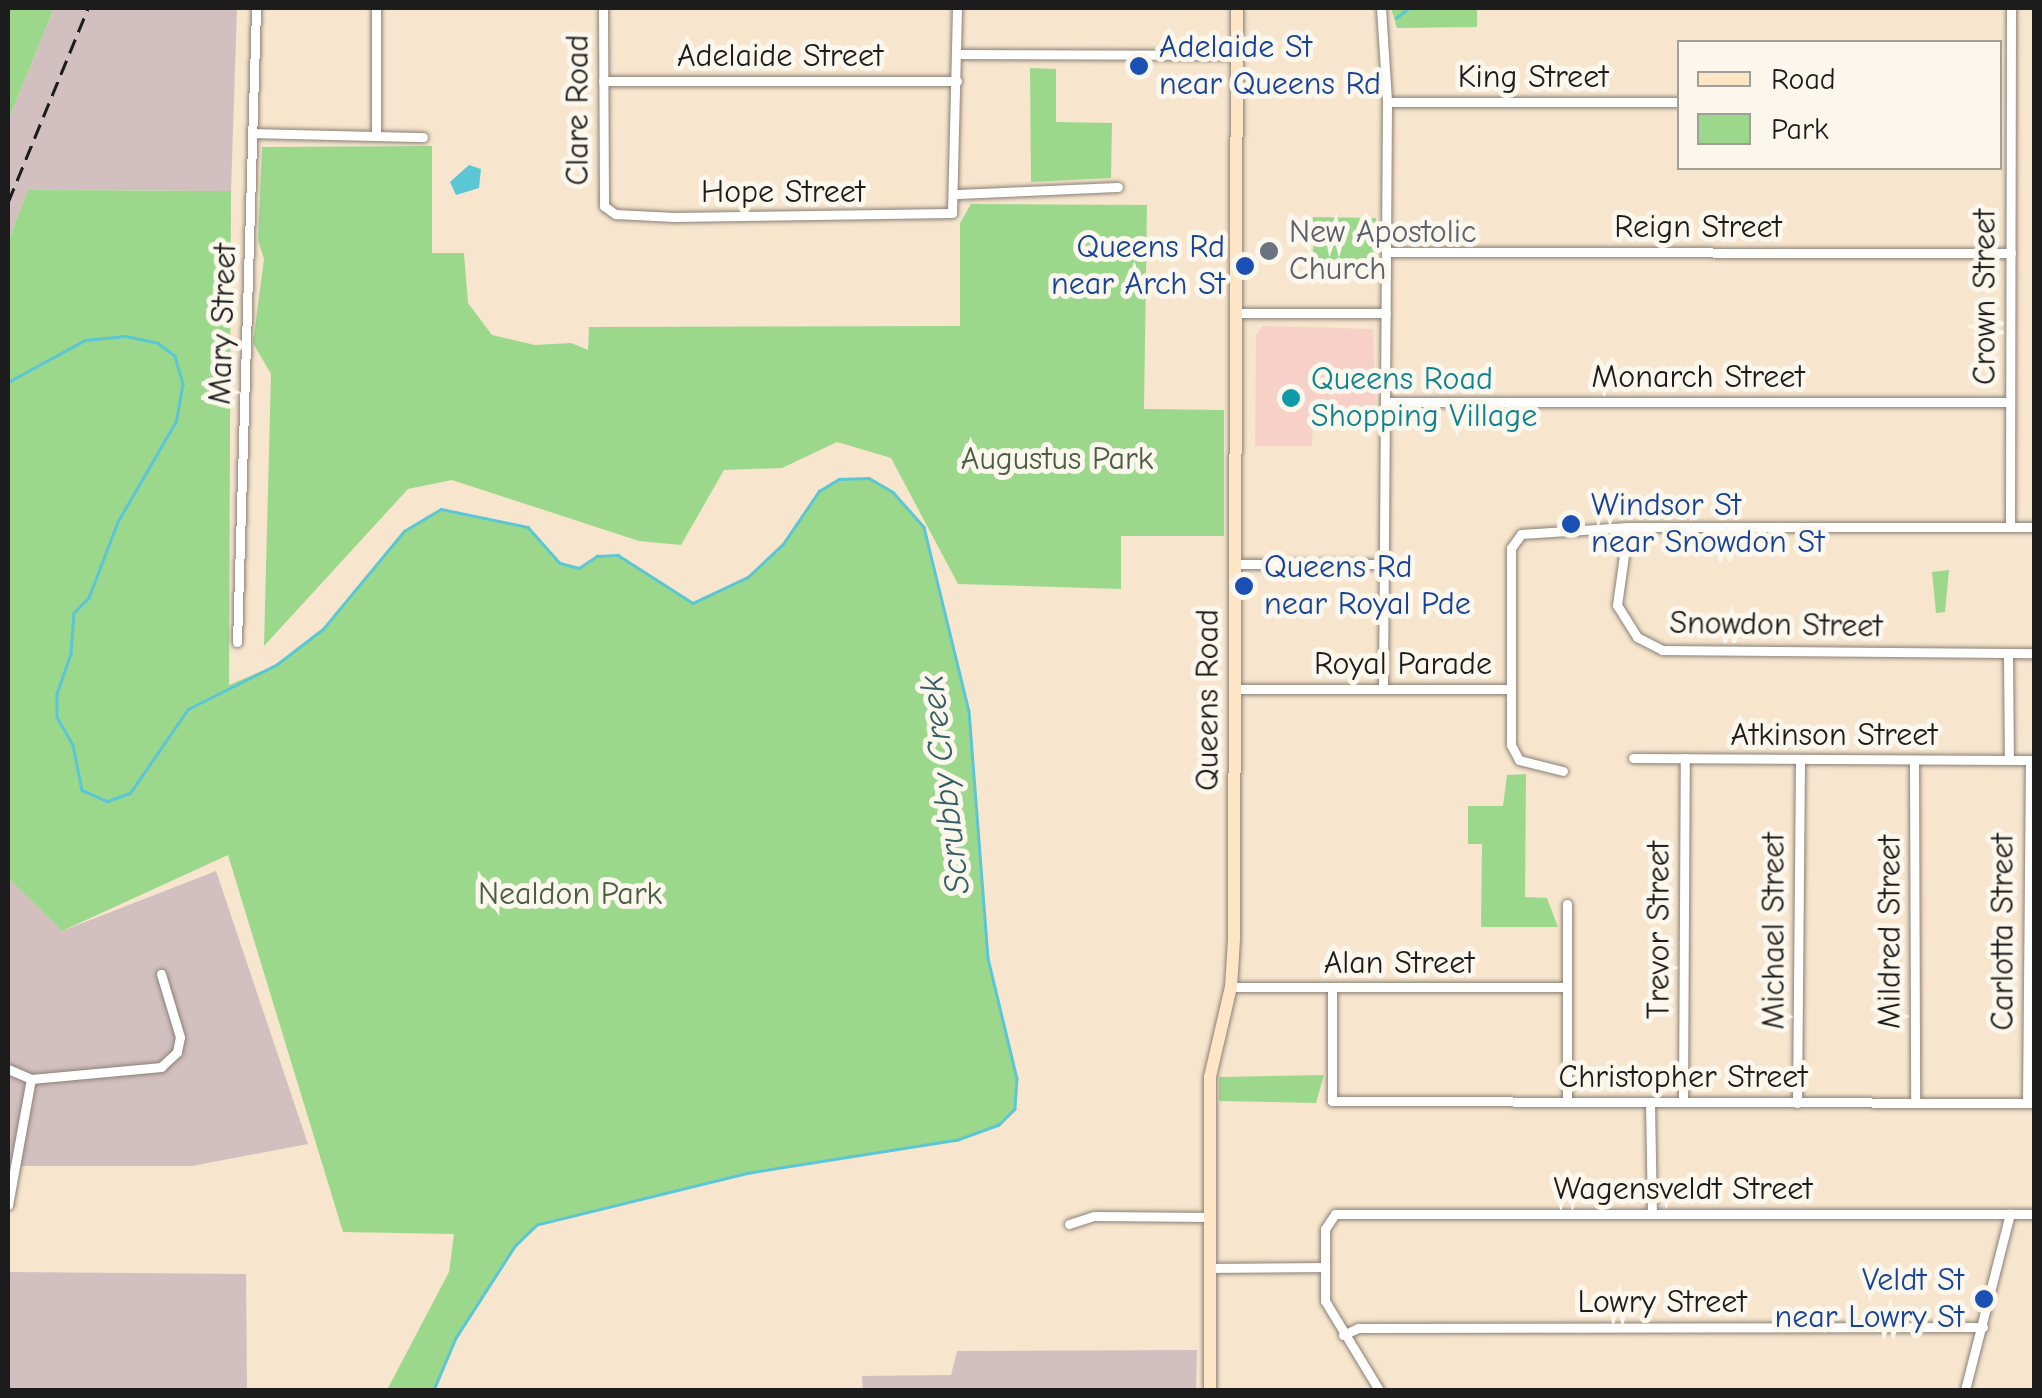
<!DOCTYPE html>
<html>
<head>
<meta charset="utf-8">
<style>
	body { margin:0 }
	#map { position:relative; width:2042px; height:1398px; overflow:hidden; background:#f7e5ce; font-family:"Comic Neue",sans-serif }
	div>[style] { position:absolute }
	.built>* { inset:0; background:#f7d1c8 }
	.industrial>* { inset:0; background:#d2bfc0 }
	.green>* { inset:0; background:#9cd88c }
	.water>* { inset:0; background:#5bc6d4 }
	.stream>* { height:2.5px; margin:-1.25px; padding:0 1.25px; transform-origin:1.25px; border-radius:1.25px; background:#5bc6d4 }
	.roads { filter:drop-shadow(0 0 2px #8a8075) drop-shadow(0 0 2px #8a8075) }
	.street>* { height:9px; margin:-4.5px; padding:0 4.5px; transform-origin:4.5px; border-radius:4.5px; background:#fff }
	.secondary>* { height:12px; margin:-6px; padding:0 6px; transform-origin:6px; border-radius:6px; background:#fde5c5 }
	.rail>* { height:2.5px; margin-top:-1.25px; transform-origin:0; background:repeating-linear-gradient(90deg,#1c1c1c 0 15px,transparent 0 23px) }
	.dots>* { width:28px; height:28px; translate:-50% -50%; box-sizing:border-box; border:5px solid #fbf7ec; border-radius:50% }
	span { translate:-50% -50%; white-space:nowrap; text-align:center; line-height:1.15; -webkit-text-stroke:10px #fbf7ec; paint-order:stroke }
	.transit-label { font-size:32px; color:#164399 }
	.left { translate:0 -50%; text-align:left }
	.right { translate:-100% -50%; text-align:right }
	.street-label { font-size:32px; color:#1c1c1c }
	.worship-label { font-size:32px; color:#5b616d }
	.culture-label { font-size:32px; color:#0d838f }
	.park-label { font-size:32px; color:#495e43 }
	.water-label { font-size:35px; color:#356066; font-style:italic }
	.frame { position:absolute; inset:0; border:10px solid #1c1c1c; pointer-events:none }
	.legend { position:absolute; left:1677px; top:40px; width:325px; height:130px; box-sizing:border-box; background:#fbf7ec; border:2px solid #a29f99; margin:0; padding:12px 18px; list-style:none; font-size:30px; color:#1c1c1c }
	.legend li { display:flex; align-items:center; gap:20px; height:50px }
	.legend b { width:50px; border:2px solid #a29f99 }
</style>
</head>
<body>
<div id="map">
	<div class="built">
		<i style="clip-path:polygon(1263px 326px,1373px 329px,1376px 415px,1313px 416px,1312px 446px,1255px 446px,1256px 335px)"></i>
	</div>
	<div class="industrial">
		<i style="clip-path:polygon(54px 8px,237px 8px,231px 191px,28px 190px,8px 242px,8px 121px)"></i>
		<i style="clip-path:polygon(216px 871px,308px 1144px,192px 1166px,8px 1166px,8px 878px,62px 931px)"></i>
		<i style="clip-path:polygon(8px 1272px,246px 1274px,247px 1390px,8px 1390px)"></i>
		<i style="clip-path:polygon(1197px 1350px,1196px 1390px,863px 1390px,862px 1376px,951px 1375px,957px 1351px)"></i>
	</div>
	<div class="green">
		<i style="clip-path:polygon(8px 8px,54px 8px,8px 121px)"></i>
		<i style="clip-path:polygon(1391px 8px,1477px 8px,1477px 27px,1397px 28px)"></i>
		<i style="clip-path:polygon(1030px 68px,1056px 69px,1056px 122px,1112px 123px,1111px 178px,1031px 182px)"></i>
		<i style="clip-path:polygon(432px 146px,432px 253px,464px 253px,468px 303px,492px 335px,535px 345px,571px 343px,588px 350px,589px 327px,960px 326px,960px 223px,971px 204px,1147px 205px,1144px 409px,1224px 410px,1224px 536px,1121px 536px,1121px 589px,958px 584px,891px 458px,837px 442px,782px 468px,724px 470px,681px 545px,639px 541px,452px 480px,408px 489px,264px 646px,271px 374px,253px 343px,264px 259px,258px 240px,262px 147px)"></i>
		<i style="clip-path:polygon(28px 190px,231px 191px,229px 685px,276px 665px,323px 629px,404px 531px,441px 509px,528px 527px,560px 562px,579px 568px,597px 556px,618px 555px,693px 602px,748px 577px,783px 544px,819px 491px,839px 479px,869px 478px,893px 492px,924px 527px,969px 711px,988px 958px,1017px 1079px,1015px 1109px,999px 1125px,958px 1140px,749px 1173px,537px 1225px,516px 1245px,456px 1338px,434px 1390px,387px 1390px,449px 1272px,454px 1234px,343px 1232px,228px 855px,62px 931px,8px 878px,8px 242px)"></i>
		<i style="clip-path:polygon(1313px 217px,1376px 218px,1376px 269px,1313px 269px)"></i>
		<i style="clip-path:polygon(1949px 570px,1945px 612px,1936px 613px,1932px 572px)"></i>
		<i style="clip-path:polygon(1526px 774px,1525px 897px,1547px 898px,1558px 927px,1481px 927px,1482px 844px,1468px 844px,1468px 806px,1503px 806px,1507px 775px)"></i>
		<i style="clip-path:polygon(1324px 1075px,1316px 1103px,1219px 1101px,1219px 1077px)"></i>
	</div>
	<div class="water">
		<i style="clip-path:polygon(469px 165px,481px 169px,479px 188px,456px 195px,450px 182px)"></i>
	</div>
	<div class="stream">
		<i style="left:1396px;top:18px;width:16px;rotate:-38deg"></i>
		<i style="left:8px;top:382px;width:88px;rotate:-28.6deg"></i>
		<i style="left:85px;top:340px;width:41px;rotate:-5.6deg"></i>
		<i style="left:126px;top:336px;width:33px;rotate:12deg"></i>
		<i style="left:158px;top:343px;width:21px;rotate:37deg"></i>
		<i style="left:175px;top:356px;width:29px;rotate:74deg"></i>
		<i style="left:183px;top:384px;width:39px;rotate:100deg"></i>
		<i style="left:176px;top:422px;width:116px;rotate:120.1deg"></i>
		<i style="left:118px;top:522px;width:81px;rotate:110.9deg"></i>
		<i style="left:89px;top:598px;width:21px;rotate:135deg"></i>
		<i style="left:74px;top:613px;width:41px;rotate:94.2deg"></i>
		<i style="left:71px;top:654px;width:42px;rotate:109.3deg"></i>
		<i style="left:57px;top:694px;width:23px;rotate:90deg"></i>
		<i style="left:57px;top:717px;width:32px;rotate:60deg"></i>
		<i style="left:73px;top:745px;width:46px;rotate:78.7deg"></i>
		<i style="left:82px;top:790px;width:27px;rotate:24deg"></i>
		<i style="left:107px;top:801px;width:24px;rotate:-19deg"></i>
		<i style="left:130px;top:793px;width:102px;rotate:-55.4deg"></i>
		<i style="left:188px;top:709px;width:98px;rotate:-26.6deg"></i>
		<i style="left:276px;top:665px;width:59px;rotate:-37.5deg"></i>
		<i style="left:323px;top:629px;width:127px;rotate:-50.4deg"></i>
		<i style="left:404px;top:531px;width:43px;rotate:-30.7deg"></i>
		<i style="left:441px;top:509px;width:89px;rotate:11.7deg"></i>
		<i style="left:528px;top:527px;width:48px;rotate:48.4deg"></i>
		<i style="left:560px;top:563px;width:20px;rotate:15deg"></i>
		<i style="left:579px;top:568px;width:22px;rotate:-34deg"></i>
		<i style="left:597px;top:556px;width:21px;rotate:-3deg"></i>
		<i style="left:618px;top:555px;width:89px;rotate:32.6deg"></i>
		<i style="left:693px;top:603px;width:61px;rotate:-25.3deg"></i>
		<i style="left:748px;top:577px;width:48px;rotate:-43.3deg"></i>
		<i style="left:783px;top:544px;width:64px;rotate:-55.8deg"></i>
		<i style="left:819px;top:491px;width:23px;rotate:-31deg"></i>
		<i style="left:839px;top:479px;width:30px;rotate:-2deg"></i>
		<i style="left:869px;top:478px;width:28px;rotate:30deg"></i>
		<i style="left:893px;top:492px;width:47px;rotate:48.5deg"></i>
		<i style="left:924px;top:527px;width:189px;rotate:76.3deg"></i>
		<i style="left:969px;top:711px;width:248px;rotate:85.6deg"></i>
		<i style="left:988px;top:958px;width:124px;rotate:76.5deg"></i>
		<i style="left:1017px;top:1079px;width:30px;rotate:94deg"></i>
		<i style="left:1015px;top:1109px;width:23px;rotate:135deg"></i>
		<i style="left:999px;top:1125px;width:44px;rotate:159.9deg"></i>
		<i style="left:958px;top:1140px;width:212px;rotate:171deg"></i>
		<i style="left:749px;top:1173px;width:218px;rotate:166.2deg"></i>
		<i style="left:537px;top:1225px;width:29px;rotate:136deg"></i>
		<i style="left:516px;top:1245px;width:111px;rotate:122.8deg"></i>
		<i style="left:456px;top:1338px;width:56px;rotate:112.9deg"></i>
	</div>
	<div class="roads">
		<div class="street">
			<i style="left:603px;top:8px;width:198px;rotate:89.7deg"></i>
			<i style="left:604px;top:206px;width:14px;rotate:36deg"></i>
			<i style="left:615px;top:214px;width:59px;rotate:2.9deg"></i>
			<i style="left:674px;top:217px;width:278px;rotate:-0.8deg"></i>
			<i style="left:952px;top:213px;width:205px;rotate:-88.6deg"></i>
			<i style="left:1381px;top:8px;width:94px;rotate:86.3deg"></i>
			<i style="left:1387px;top:102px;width:587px;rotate:90.39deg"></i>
			<i style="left:957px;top:54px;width:280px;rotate:0.2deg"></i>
			<i style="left:603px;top:81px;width:354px"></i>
			<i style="left:1387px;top:102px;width:293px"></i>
			<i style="left:254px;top:133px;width:169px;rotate:1.4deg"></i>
			<i style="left:376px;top:136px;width:128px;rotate:-90deg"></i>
			<i style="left:957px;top:194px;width:161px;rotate:-2.5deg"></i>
			<i style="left:1386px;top:252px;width:625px;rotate:0.09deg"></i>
			<i style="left:1237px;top:313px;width:149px"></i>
			<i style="left:1385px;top:402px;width:625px"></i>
			<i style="left:1628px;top:527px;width:79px;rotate:98deg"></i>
			<i style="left:1617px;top:605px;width:38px;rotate:58deg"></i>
			<i style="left:1637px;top:637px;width:28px;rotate:27deg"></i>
			<i style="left:1662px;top:650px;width:372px;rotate:0.5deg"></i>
			<i style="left:2010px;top:527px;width:519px;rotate:-89.89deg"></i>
			<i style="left:1236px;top:564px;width:69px"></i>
			<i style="left:1320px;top:564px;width:63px"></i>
			<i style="left:237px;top:642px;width:634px;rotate:-88.28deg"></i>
			<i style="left:2008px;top:653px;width:107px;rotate:89.5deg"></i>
			<i style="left:1235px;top:689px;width:275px"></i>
			<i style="left:1633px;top:758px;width:401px;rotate:0.3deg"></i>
			<i style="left:1914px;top:760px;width:343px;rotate:89.8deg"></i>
			<i style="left:1563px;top:771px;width:45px;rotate:-166deg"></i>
			<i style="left:1519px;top:760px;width:17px;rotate:-118deg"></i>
			<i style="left:1511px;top:745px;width:197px;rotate:-90deg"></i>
			<i style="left:1511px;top:548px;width:17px;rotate:-54deg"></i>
			<i style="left:1521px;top:534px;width:107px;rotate:-3.7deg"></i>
			<i style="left:1628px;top:527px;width:406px"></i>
			<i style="left:1231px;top:987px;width:336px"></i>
			<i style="left:1332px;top:988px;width:113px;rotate:90deg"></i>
			<i style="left:1332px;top:1101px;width:702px;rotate:0.16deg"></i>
			<i style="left:8px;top:1069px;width:25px;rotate:23deg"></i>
			<i style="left:31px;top:1079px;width:131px;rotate:-5.3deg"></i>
			<i style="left:161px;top:1067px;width:22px;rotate:-43deg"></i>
			<i style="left:177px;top:1052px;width:15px;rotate:-79deg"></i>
			<i style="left:180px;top:1037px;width:66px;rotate:-106.8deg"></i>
			<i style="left:1567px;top:1102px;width:198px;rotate:-90deg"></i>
			<i style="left:1650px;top:1102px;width:112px;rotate:89deg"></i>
			<i style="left:1683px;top:1102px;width:344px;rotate:-89.7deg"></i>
			<i style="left:1797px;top:1103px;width:343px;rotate:-89.5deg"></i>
			<i style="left:2027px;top:1103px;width:343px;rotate:-89.5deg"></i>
			<i style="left:8px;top:1205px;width:128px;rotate:-79.7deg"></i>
			<i style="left:1069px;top:1224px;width:26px;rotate:-18deg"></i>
			<i style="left:1094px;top:1216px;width:117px;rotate:0.5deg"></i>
			<i style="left:1210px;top:1268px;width:115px;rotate:-0.5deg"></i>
			<i style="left:1343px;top:1335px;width:17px;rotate:-25deg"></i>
			<i style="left:1358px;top:1328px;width:625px;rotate:-0.09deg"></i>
			<i style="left:1379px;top:1390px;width:104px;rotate:-121.2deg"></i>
			<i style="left:1325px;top:1301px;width:72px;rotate:-90deg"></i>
			<i style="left:1325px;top:1229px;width:18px;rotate:-56deg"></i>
			<i style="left:1335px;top:1214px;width:699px"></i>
			<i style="left:1965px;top:1390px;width:182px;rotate:-75.7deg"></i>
		</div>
		<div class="secondary">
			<i style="left:1210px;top:1390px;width:313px;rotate:-90deg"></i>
			<i style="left:1210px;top:1077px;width:92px;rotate:-76.9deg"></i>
			<i style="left:1231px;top:987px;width:48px;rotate:-86.4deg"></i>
			<i style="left:1234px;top:939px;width:931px;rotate:-89.82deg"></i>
		</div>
	</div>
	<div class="rail">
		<i style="left:8px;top:202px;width:210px;rotate:-67.6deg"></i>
	</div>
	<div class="dots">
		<i style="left:1139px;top:66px;background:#1a4fb4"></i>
		<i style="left:1269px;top:251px;background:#6b7280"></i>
		<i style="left:1245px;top:266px;background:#1a4fb4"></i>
		<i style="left:1291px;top:398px;background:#0f9aa8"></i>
		<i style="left:1571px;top:524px;background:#1a4fb4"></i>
		<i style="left:1244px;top:586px;background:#1a4fb4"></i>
		<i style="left:1984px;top:1299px;background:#1a4fb4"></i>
	</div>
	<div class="transit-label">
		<span class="left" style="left:1159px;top:66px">Adelaide St<br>near Queens Rd</span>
		<span class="right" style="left:1225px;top:266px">Queens Rd<br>near Arch St</span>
		<span class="left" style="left:1591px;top:524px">Windsor St<br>near Snowdon St</span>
		<span class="left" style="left:1264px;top:586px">Queens Rd<br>near Royal Pde</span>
		<span class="right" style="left:1964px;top:1299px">Veldt St<br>near Lowry St</span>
	</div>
	<div class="street-label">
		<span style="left:780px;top:56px">Adelaide Street</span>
		<span style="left:1533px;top:77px">King Street</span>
		<span style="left:578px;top:110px;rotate:-90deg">Clare Road</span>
		<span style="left:783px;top:192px">Hope Street</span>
		<span style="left:1698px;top:227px">Reign Street</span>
		<span style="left:1985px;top:297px;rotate:-90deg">Crown Street</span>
		<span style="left:223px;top:324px;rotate:-88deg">Mary Street</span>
		<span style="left:1698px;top:377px">Monarch Street</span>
		<span style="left:1776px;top:625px;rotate:1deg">Snowdon Street</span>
		<span style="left:1403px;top:664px">Royal Parade</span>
		<span style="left:1208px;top:700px;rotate:-90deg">Queens Road</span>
		<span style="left:1834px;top:735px">Atkinson Street</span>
		<span style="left:1659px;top:930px;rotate:-90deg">Trevor Street</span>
		<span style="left:1774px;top:931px;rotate:-90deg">Michael Street</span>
		<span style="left:1890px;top:932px;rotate:-90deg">Mildred Street</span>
		<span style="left:2003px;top:932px;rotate:-90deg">Carlotta Street</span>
		<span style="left:1399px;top:963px">Alan Street</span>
		<span style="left:1683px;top:1077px">Christopher Street</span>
		<span style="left:1683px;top:1189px">Wagensveldt Street</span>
		<span style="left:1662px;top:1302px">Lowry Street</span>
	</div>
	<div class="worship-label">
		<span class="left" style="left:1289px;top:251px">New Apostolic<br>Church</span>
	</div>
	<div class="culture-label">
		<span class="left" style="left:1311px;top:398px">Queens Road<br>Shopping Village</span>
	</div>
	<div class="park-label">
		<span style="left:1057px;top:459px">Augustus Park</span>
		<span style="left:570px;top:894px">Nealdon Park</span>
	</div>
	<div class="water-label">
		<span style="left:945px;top:785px;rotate:-97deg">Scrubby Creek</span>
	</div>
	<div class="frame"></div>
	<ul class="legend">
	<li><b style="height:12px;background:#fde5c5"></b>Road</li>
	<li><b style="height:28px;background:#9cd88c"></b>Park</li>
	</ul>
</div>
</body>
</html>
